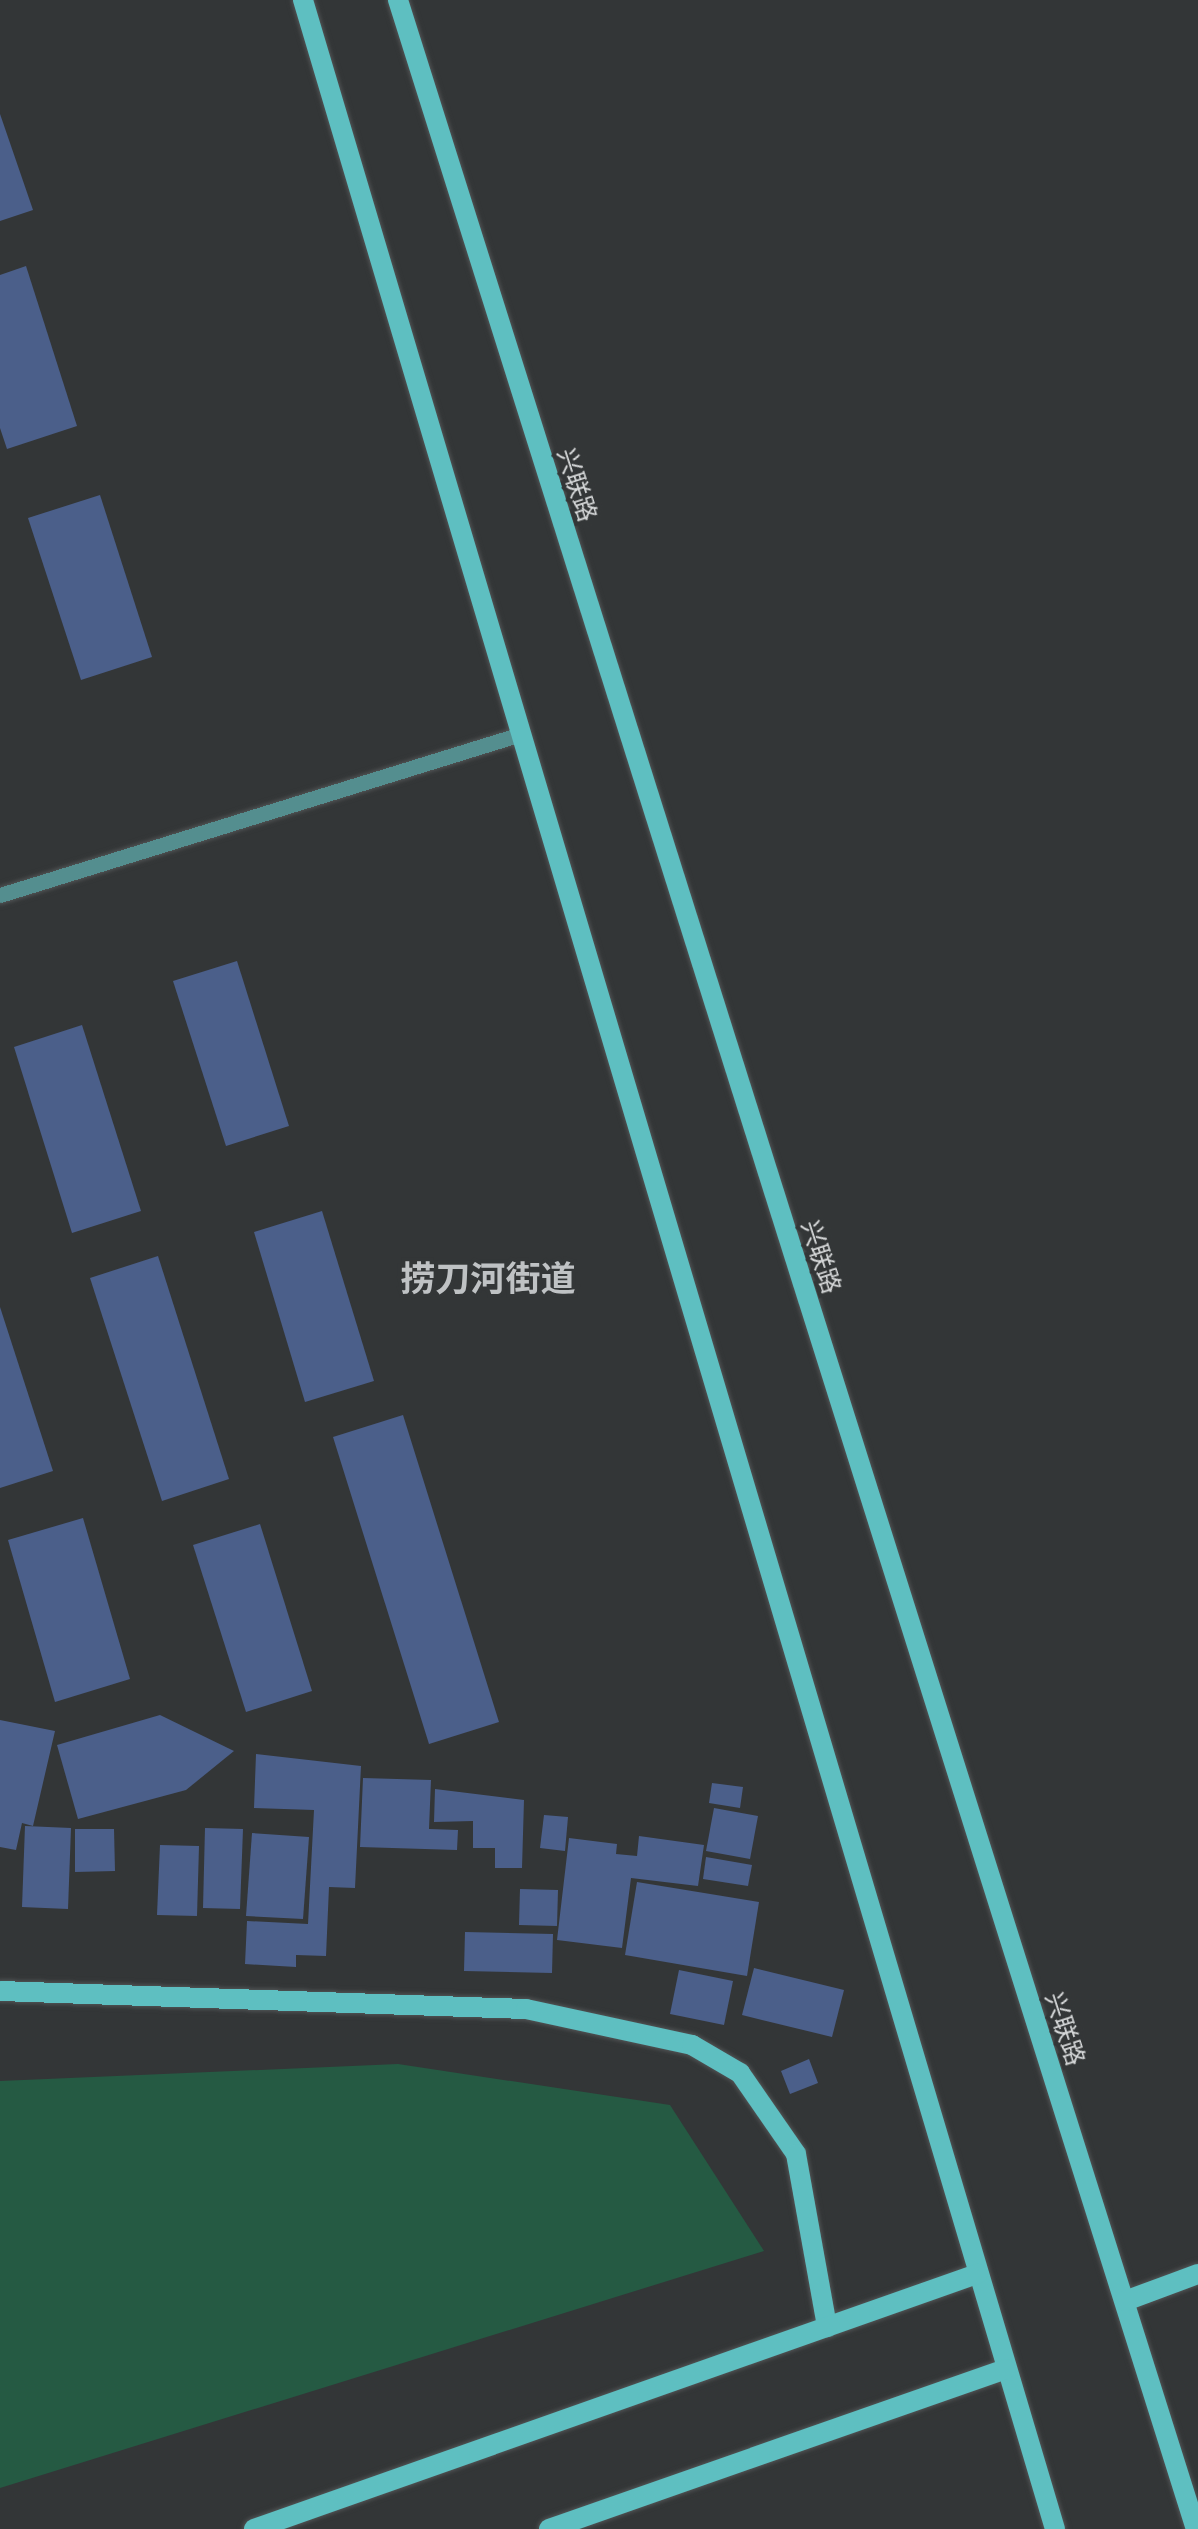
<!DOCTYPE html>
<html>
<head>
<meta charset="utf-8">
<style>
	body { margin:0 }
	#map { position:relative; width:1198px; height:2529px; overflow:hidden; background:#333637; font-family:Montserrat,"Noto Sans SC",sans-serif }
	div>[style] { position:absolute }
	.green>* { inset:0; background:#255a43 }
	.building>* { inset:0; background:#4b5f8a }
	.roads { filter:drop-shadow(0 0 2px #515455) drop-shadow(0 0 2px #515455) }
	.lane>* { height:15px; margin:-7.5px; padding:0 7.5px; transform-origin:7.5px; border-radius:7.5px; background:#548e8f }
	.secondary>* { height:20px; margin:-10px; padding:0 10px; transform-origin:10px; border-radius:10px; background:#5ebfc1 }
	span { translate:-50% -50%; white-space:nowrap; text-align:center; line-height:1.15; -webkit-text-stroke:8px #333637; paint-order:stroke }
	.street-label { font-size:25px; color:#d8dadb }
	.district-label { font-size:35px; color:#bfc2c4; font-weight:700 }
</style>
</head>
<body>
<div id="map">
	<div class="green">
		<i style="clip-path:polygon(398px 2064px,670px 2105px,764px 2251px,0 2488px,0 2081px)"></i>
	</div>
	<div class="building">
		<i style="clip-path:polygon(0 114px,33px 210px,0 221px)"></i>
		<i style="clip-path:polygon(26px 266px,77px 426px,7px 449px,0 428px,0 275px)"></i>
		<i style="clip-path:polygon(100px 495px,152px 657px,81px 680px,28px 518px)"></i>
		<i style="clip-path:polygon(237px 961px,289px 1126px,226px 1146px,173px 981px)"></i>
		<i style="clip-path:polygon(82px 1025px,141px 1211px,72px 1233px,14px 1047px)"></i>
		<i style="clip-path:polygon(322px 1211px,374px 1381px,305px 1402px,254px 1232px)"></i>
		<i style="clip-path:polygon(158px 1256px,229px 1479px,162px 1501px,90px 1278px)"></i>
		<i style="clip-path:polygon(0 1307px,53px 1471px,0 1488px)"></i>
		<i style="clip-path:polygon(403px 1415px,499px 1722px,429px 1744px,333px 1437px)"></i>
		<i style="clip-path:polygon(83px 1518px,130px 1679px,55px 1702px,8px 1540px)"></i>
		<i style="clip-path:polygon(260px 1524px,312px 1691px,246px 1712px,193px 1545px)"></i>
		<i style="clip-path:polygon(160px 1715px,234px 1751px,186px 1790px,78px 1819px,57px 1745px)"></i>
		<i style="clip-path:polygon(0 1720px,55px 1731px,33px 1826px,22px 1823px,16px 1850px,0 1847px)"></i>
		<i style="clip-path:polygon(256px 1754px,361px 1766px,355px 1888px,329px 1887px,326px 1956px,296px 1955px,296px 1967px,245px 1964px,247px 1921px,308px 1924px,314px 1810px,254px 1808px)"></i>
		<i style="clip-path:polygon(363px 1778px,431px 1780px,429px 1829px,458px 1830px,457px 1850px,360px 1847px)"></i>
		<i style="clip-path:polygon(712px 1783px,743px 1787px,740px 1808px,709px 1803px)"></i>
		<i style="clip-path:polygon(435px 1789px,524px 1800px,522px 1868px,495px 1868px,495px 1848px,473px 1848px,473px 1821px,434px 1822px)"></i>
		<i style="clip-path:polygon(714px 1808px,758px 1816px,750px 1859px,706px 1851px)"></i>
		<i style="clip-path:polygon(544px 1815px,568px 1817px,565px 1851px,540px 1848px)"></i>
		<i style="clip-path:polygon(25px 1826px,71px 1828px,68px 1909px,22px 1907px)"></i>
		<i style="clip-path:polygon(205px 1828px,243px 1829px,240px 1909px,203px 1908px)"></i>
		<i style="clip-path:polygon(75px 1829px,114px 1829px,115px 1871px,75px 1872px)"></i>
		<i style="clip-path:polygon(252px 1833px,309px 1837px,303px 1919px,246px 1916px)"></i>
		<i style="clip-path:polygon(639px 1836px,704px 1845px,698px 1886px,631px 1878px,622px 1948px,557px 1940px,569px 1838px,617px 1844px,616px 1854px,637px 1856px)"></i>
		<i style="clip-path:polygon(160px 1845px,199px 1846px,197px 1916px,157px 1915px)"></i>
		<i style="clip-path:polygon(706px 1857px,752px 1865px,748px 1886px,703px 1879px)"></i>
		<i style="clip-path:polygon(637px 1882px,759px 1902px,747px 1976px,625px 1955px)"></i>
		<i style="clip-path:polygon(520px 1889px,558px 1890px,557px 1926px,519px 1925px)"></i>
		<i style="clip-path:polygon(465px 1932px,553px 1934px,552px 1973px,464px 1971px)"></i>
		<i style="clip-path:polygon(754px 1968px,844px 1990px,832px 2037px,742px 2015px)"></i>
		<i style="clip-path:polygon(679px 1970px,733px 1981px,724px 2025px,670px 2014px)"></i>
		<i style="clip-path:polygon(809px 2059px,818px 2083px,790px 2094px,781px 2071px)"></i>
	</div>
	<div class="roads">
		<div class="lane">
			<i style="left:0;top:895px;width:545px;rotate:-17.17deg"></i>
		</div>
		<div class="secondary">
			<i style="left:303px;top:0;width:2638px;rotate:73.44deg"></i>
			<i style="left:398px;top:0;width:2652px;rotate:72.49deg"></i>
			<i style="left:0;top:1991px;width:526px;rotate:1.96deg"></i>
			<i style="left:526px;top:2009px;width:170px;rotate:12.2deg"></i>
			<i style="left:692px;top:2045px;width:56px;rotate:30.3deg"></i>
			<i style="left:740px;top:2073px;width:98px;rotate:55.3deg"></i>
			<i style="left:796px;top:2154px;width:176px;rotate:79.8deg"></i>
			<i style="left:1125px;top:2301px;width:78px;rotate:-20.3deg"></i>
			<i style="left:254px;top:2529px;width:767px;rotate:-19.43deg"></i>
			<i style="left:549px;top:2529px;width:484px;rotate:-19.3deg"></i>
		</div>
	</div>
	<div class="street-label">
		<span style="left:577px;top:485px;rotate:72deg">兴联路</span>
		<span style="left:821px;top:1257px;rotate:72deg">兴联路</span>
		<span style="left:1065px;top:2029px;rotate:72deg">兴联路</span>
	</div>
	<div class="district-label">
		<span style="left:488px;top:1279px">捞刀河街道</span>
	</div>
</div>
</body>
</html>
